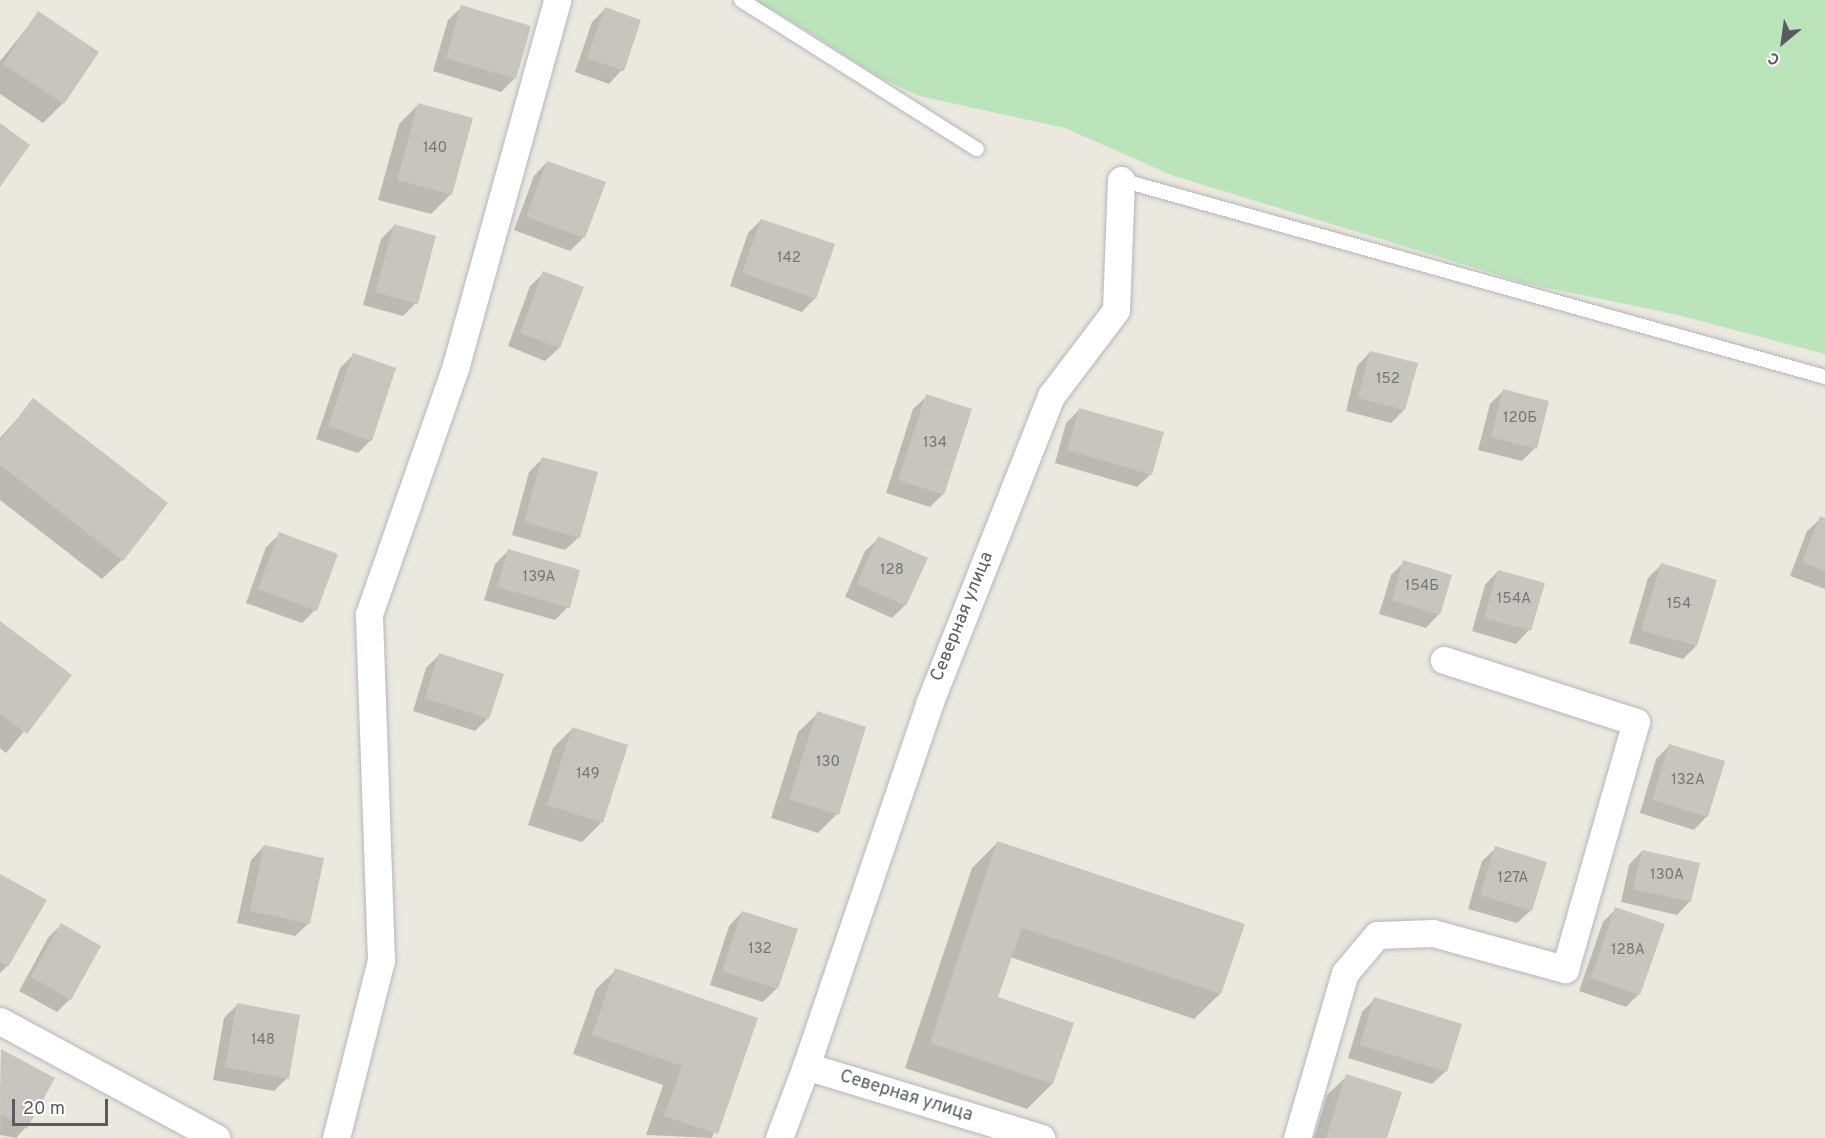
<!DOCTYPE html>
<html>
<head>
<meta charset="utf-8">
<style>
	body { margin:0 }
	#map { position:relative; width:1825px; height:1138px; overflow:hidden; background:#ebe8df; font-family:Overpass,sans-serif }
	div>[style] { position:absolute }
	.green>* { inset:0; background:#bbe4ba }
	.shadow>* { inset:0; background:#0003 }
	.building>* { inset:0; background:#c8c5be }
	.roads { filter:drop-shadow(0 0 2px #b5b7bc) drop-shadow(0 0 2px #b5b7bc) }
	.service>* { height:14px; margin:-7px; padding:0 7px; transform-origin:7px; border-radius:7px; background:#fff }
	.minor>* { height:27px; margin:-13.5px; padding:0 13.5px; transform-origin:13.5px; border-radius:13.5px; background:#fff }
	span { translate:-50% -50%; white-space:nowrap; text-align:center; line-height:1.15; -webkit-text-stroke:4.5px #fff; paint-order:stroke }
	.number-label { font-size:15px; color:#747678 }
	.number-label span { -webkit-text-stroke-width:0 }
	.street-label { font-size:18px; color:#585c60 }
	.north { position:absolute; left:1753px; top:12px; width:60px; height:60px; -webkit-text-stroke:4px #fff; paint-order:stroke; rotate:209deg; font-size:16px; font-weight:700; line-height:24px; text-align:center; color:#585c60 }
	.north::after { content:''; display:block; margin:auto; width:21px; height:27px; background:#585c60; clip-path:polygon(50% 0,100% 100%,50% 72%,0 100%) }
	.scale { position:absolute; left:12px; top:1099px; width:96px; height:27px; box-sizing:border-box; border:3px solid #585c60; border-top:0; padding-left:8px; font-size:18px; line-height:21px; white-space:nowrap; color:#585c60; -webkit-text-stroke:4px #fff; paint-order:stroke }
</style>
</head>
<body>
<div id="map">
	<div class="green">
		<i style="clip-path:polygon(749px 0,1825px 0,1825px 354px,1674px 314px,1528px 284px,1174px 176px,1065px 128px,919px 96px,879px 77px,775px 11px)"></i>
	</div>
	<div class="shadow">
		<i style="clip-path:polygon(462px 7px,515px 78px,501px 92px,433px 71px,448px 20px)"></i>
		<i style="clip-path:polygon(605px 9px,640px 21px,622px 70px,609px 84px,575px 72px,592px 22px)"></i>
		<i style="clip-path:polygon(39px 13px,63px 103px,43px 123px,0 94px,0 61px)"></i>
		<i style="clip-path:polygon(419px 104px,471px 119px,450px 195px,431px 214px,378px 200px,399px 124px)"></i>
		<i style="clip-path:polygon(547px 162px,584px 237px,570px 251px,514px 230px,534px 176px)"></i>
		<i style="clip-path:polygon(761px 220px,815px 298px,802px 312px,730px 286px,748px 233px)"></i>
		<i style="clip-path:polygon(394px 226px,416px 303px,403px 316px,363px 305px,381px 239px)"></i>
		<i style="clip-path:polygon(544px 273px,582px 288px,559px 348px,545px 361px,508px 346px,530px 286px)"></i>
		<i style="clip-path:polygon(1370px 352px,1404px 410px,1391px 423px,1346px 411px,1357px 366px)"></i>
		<i style="clip-path:polygon(353px 355px,371px 440px,358px 453px,316px 439px,340px 368px)"></i>
		<i style="clip-path:polygon(1503px 391px,1535px 448px,1522px 461px,1478px 450px,1490px 404px)"></i>
		<i style="clip-path:polygon(927px 396px,943px 494px,930px 507px,886px 493px,913px 409px)"></i>
		<i style="clip-path:polygon(34px 400px,122px 560px,102px 579px,0 500px,0 438px)"></i>
		<i style="clip-path:polygon(1080px 409px,1151px 474px,1137px 487px,1055px 463px,1066px 423px)"></i>
		<i style="clip-path:polygon(542px 459px,579px 537px,565px 550px,512px 535px,529px 472px)"></i>
		<i style="clip-path:polygon(1821px 518px,1825px 520px,1825px 589px,1790px 576px,1807px 531px)"></i>
		<i style="clip-path:polygon(280px 534px,315px 610px,302px 623px,246px 603px,266px 547px)"></i>
		<i style="clip-path:polygon(879px 538px,905px 605px,892px 618px,845px 597px,865px 551px)"></i>
		<i style="clip-path:polygon(508px 551px,568px 607px,555px 620px,484px 600px,495px 564px)"></i>
		<i style="clip-path:polygon(1404px 562px,1439px 614px,1426px 628px,1379px 614px,1391px 575px)"></i>
		<i style="clip-path:polygon(1661px 565px,1696px 646px,1683px 659px,1629px 643px,1648px 578px)"></i>
		<i style="clip-path:polygon(1498px 571px,1529px 630px,1516px 644px,1472px 631px,1485px 585px)"></i>
		<i style="clip-path:polygon(0 622px,70px 676px,6px 753px,0 748px)"></i>
		<i style="clip-path:polygon(439px 655px,488px 718px,475px 731px,413px 711px,426px 668px)"></i>
		<i style="clip-path:polygon(818px 713px,837px 814px,818px 833px,771px 818px,798px 732px)"></i>
		<i style="clip-path:polygon(572px 729px,602px 822px,582px 842px,528px 825px,553px 748px)"></i>
		<i style="clip-path:polygon(1669px 746px,1707px 816px,1694px 830px,1640px 813px,1656px 759px)"></i>
		<i style="clip-path:polygon(998px 842px,1243px 925px,1220px 994px,1194px 1019px,1010px 957px,996px 998px,1052px 1084px,1027px 1109px,905px 1068px,972px 868px)"></i>
		<i style="clip-path:polygon(264px 846px,309px 923px,295px 936px,237px 923px,251px 860px)"></i>
		<i style="clip-path:polygon(1496px 848px,1531px 910px,1517px 923px,1468px 909px,1482px 861px)"></i>
		<i style="clip-path:polygon(1642px 851px,1690px 901px,1677px 915px,1621px 902px,1629px 865px)"></i>
		<i style="clip-path:polygon(0 875px,7px 966px,0 973px)"></i>
		<i style="clip-path:polygon(1616px 909px,1639px 994px,1626px 1007px,1579px 991px,1603px 922px)"></i>
		<i style="clip-path:polygon(742px 912px,796px 930px,776px 989px,763px 1002px,710px 985px,729px 926px)"></i>
		<i style="clip-path:polygon(61px 925px,70px 999px,57px 1012px,19px 991px,48px 938px)"></i>
		<i style="clip-path:polygon(616px 970px,757px 1019px,712px 1138px,646px 1135px,663px 1085px,573px 1054px,596px 989px)"></i>
		<i style="clip-path:polygon(1375px 999px,1446px 1071px,1432px 1084px,1348px 1058px,1362px 1012px)"></i>
		<i style="clip-path:polygon(237px 1005px,287px 1078px,274px 1091px,213px 1080px,224px 1018px)"></i>
		<i style="clip-path:polygon(1px 1050px,53px 1079px,25px 1128px,16px 1138px,0 1135px)"></i>
		<i style="clip-path:polygon(1347px 1076px,1386px 1138px,1314px 1138px,1327px 1095px)"></i>
	</div>
	<div class="building">
		<i style="clip-path:polygon(461px 5px,531px 26px,516px 79px,446px 58px)"></i>
		<i style="clip-path:polygon(605px 7px,641px 20px,624px 71px,587px 58px)"></i>
		<i style="clip-path:polygon(38px 11px,99px 52px,64px 104px,3px 64px)"></i>
		<i style="clip-path:polygon(418px 103px,473px 118px,452px 195px,397px 180px)"></i>
		<i style="clip-path:polygon(0 123px,30px 145px,0 187px)"></i>
		<i style="clip-path:polygon(547px 161px,606px 182px,585px 238px,526px 217px)"></i>
		<i style="clip-path:polygon(761px 219px,835px 244px,816px 299px,742px 273px)"></i>
		<i style="clip-path:polygon(394px 224px,436px 236px,418px 304px,375px 292px)"></i>
		<i style="clip-path:polygon(543px 271px,584px 287px,560px 348px,520px 333px)"></i>
		<i style="clip-path:polygon(1370px 351px,1418px 363px,1405px 410px,1358px 398px)"></i>
		<i style="clip-path:polygon(353px 353px,396px 368px,372px 441px,328px 426px)"></i>
		<i style="clip-path:polygon(1503px 389px,1549px 401px,1537px 449px,1491px 437px)"></i>
		<i style="clip-path:polygon(926px 394px,972px 409px,944px 495px,898px 480px)"></i>
		<i style="clip-path:polygon(33px 398px,168px 503px,123px 561px,0 465px,0 441px)"></i>
		<i style="clip-path:polygon(1079px 408px,1164px 432px,1152px 475px,1067px 450px)"></i>
		<i style="clip-path:polygon(542px 457px,598px 472px,580px 538px,524px 522px)"></i>
		<i style="clip-path:polygon(1820px 516px,1825px 518px,1825px 571px,1802px 562px)"></i>
		<i style="clip-path:polygon(279px 532px,338px 554px,317px 611px,258px 589px)"></i>
		<i style="clip-path:polygon(878px 536px,928px 558px,906px 606px,857px 584px)"></i>
		<i style="clip-path:polygon(508px 549px,580px 570px,570px 608px,497px 587px)"></i>
		<i style="clip-path:polygon(1403px 560px,1452px 575px,1440px 615px,1392px 600px)"></i>
		<i style="clip-path:polygon(1661px 563px,1717px 580px,1697px 646px,1641px 630px)"></i>
		<i style="clip-path:polygon(1498px 570px,1545px 583px,1531px 631px,1484px 618px)"></i>
		<i style="clip-path:polygon(0 621px,72px 675px,27px 734px,0 714px)"></i>
		<i style="clip-path:polygon(439px 653px,504px 674px,489px 719px,425px 698px)"></i>
		<i style="clip-path:polygon(817px 711px,866px 727px,839px 815px,789px 799px)"></i>
		<i style="clip-path:polygon(572px 727px,628px 745px,603px 823px,547px 805px)"></i>
		<i style="clip-path:polygon(1669px 744px,1725px 761px,1708px 817px,1652px 800px)"></i>
		<i style="clip-path:polygon(997px 841px,1245px 924px,1221px 994px,1022px 928px,998px 997px,1074px 1023px,1053px 1084px,930px 1043px)"></i>
		<i style="clip-path:polygon(264px 845px,324px 858px,310px 924px,250px 911px)"></i>
		<i style="clip-path:polygon(1495px 846px,1547px 862px,1532px 911px,1480px 895px)"></i>
		<i style="clip-path:polygon(1642px 850px,1700px 863px,1691px 902px,1633px 889px)"></i>
		<i style="clip-path:polygon(0 874px,47px 900px,8px 967px,0 962px)"></i>
		<i style="clip-path:polygon(1615px 907px,1665px 924px,1640px 995px,1591px 978px)"></i>
		<i style="clip-path:polygon(742px 911px,798px 929px,778px 989px,722px 971px)"></i>
		<i style="clip-path:polygon(61px 923px,101px 946px,71px 1000px,31px 977px)"></i>
		<i style="clip-path:polygon(615px 968px,758px 1018px,718px 1134px,664px 1116px,682px 1066px,592px 1035px)"></i>
		<i style="clip-path:polygon(1374px 997px,1462px 1024px,1447px 1072px,1360px 1045px)"></i>
		<i style="clip-path:polygon(237px 1003px,300px 1015px,289px 1079px,225px 1067px)"></i>
		<i style="clip-path:polygon(1px 1049px,55px 1078px,27px 1129px,0 1114px)"></i>
		<i style="clip-path:polygon(1346px 1074px,1402px 1092px,1387px 1138px,1326px 1138px)"></i>
	</div>
	<div class="roads">
		<div class="service">
			<i style="left:741px;top:0;width:279px;rotate:32.3deg"></i>
			<i style="left:1121px;top:180px;width:731px;rotate:15.63deg"></i>
		</div>
		<div class="minor">
			<i style="left:0;top:1021px;width:246px;rotate:28.4deg"></i>
			<i style="left:806px;top:1066px;width:382px;rotate:-71.2deg"></i>
			<i style="left:929px;top:704px;width:331px;rotate:-68.4deg"></i>
			<i style="left:1051px;top:396px;width:108px;rotate:-52.9deg"></i>
			<i style="left:1116px;top:310px;width:130px;rotate:-87.8deg"></i>
			<i style="left:336px;top:1138px;width:184px;rotate:-75.8deg"></i>
			<i style="left:381px;top:960px;width:346px;rotate:-92deg"></i>
			<i style="left:369px;top:614px;width:264px;rotate:-70.7deg"></i>
			<i style="left:456px;top:365px;width:379px;rotate:-74.5deg"></i>
			<i style="left:779px;top:1138px;width:77px;rotate:-69.4deg"></i>
			<i style="left:806px;top:1066px;width:246px;rotate:17deg"></i>
			<i style="left:1297px;top:1138px;width:172px;rotate:-73.8deg"></i>
			<i style="left:1345px;top:973px;width:50px;rotate:-49.9deg"></i>
			<i style="left:1377px;top:935px;width:56px;rotate:-2deg"></i>
			<i style="left:1433px;top:933px;width:137px;rotate:15.3deg"></i>
			<i style="left:1565px;top:969px;width:257px;rotate:-74deg"></i>
			<i style="left:1636px;top:722px;width:202px;rotate:-162.1deg"></i>
		</div>
	</div>
	<div class="number-label">
		<span style="left:435px;top:149px">140</span>
		<span style="left:789px;top:259px">142</span>
		<span style="left:1388px;top:380px">152</span>
		<span style="left:1520px;top:419px">120Б</span>
		<span style="left:935px;top:444px">134</span>
		<span style="left:892px;top:571px">128</span>
		<span style="left:539px;top:578px">139А</span>
		<span style="left:1422px;top:587px">154Б</span>
		<span style="left:1514px;top:600px">154А</span>
		<span style="left:1679px;top:605px">154</span>
		<span style="left:828px;top:763px">130</span>
		<span style="left:588px;top:775px">149</span>
		<span style="left:1688px;top:781px">132А</span>
		<span style="left:1667px;top:876px">130А</span>
		<span style="left:1513px;top:879px">127А</span>
		<span style="left:760px;top:950px">132</span>
		<span style="left:1628px;top:951px">128А</span>
		<span style="left:263px;top:1041px">148</span>
	</div>
	<div class="street-label">
		<span style="left:963px;top:617px;rotate:-68deg">Северная улица</span>
		<span style="left:906px;top:1097px;rotate:17deg">Северная улица</span>
	</div>
	<div class="north">С</div>
	<div class="scale">20 m</div>
</div>
</body>
</html>
